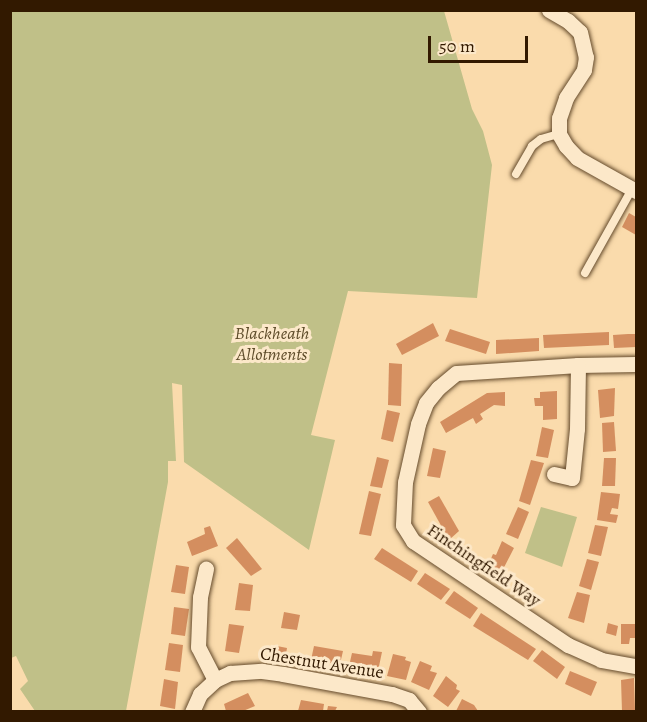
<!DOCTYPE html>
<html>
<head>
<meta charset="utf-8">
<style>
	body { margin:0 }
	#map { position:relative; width:647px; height:722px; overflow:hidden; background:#fadbac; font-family:Alegreya,serif }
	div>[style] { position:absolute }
	.green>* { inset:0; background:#c0c088 }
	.building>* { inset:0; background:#d48e5f }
	.roads { filter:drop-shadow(0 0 2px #644a2b) drop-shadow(0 0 2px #644a2b) }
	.lane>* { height:8px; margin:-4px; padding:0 4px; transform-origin:4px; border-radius:4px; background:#fce8c9 }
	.street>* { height:15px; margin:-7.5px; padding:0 7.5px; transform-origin:7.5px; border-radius:7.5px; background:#fce8c9 }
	span { translate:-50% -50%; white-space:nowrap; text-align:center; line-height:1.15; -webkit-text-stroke:6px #fce8c9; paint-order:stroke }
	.park-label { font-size:18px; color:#5d4b29; font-style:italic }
	.street-label { font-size:18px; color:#321900 }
	.frame { position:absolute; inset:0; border:12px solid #321900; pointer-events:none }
	.scale { position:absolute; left:428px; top:36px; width:100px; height:27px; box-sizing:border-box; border:3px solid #321900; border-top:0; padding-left:8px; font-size:18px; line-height:21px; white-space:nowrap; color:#321900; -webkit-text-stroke:4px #fce8c9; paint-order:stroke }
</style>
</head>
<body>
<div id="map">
	<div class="green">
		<i style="clip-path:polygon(11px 10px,444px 11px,472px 109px,483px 131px,492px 165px,477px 298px,348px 291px,311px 435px,335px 440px,309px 550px,184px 462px,182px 385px,172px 383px,176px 461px,168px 461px,168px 482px,126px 711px,35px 711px,20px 689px,28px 681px,16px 656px,11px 658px)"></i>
		<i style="clip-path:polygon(541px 507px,577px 517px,562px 567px,525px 553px)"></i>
	</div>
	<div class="building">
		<i style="clip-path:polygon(629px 213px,636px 217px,636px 235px,622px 227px)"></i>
		<i style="clip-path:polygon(433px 323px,439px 336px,402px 355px,396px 344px)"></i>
		<i style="clip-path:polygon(450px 329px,490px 342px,486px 354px,445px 341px)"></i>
		<i style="clip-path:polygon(609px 332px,609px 345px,544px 348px,543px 335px)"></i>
		<i style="clip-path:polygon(628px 334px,636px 334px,636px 347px,614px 348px,613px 335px)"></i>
		<i style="clip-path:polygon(539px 338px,539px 351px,496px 354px,496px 340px)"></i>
		<i style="clip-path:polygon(389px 363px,402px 364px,401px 406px,388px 405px)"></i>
		<i style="clip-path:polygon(615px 388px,614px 416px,600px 418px,598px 390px)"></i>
		<i style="clip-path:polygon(557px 391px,557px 419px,543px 420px,543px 406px,535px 406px,534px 398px,540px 398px,540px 392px)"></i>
		<i style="clip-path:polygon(505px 392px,505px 406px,494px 405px,480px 414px,483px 419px,476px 424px,473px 418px,446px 433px,440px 422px,487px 393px)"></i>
		<i style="clip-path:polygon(387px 410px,400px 413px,393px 442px,381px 439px)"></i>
		<i style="clip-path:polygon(614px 422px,616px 451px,603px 452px,602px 423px)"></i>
		<i style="clip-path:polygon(542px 427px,554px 430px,548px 458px,536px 456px)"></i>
		<i style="clip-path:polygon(433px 448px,446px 451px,440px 478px,427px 476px)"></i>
		<i style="clip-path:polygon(377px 457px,389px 460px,382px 488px,370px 486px)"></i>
		<i style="clip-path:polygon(604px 458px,616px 458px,615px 486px,602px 486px)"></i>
		<i style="clip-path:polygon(531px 460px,544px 463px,530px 505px,519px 501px)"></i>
		<i style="clip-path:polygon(369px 491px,381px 494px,371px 536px,359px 534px)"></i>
		<i style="clip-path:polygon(601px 492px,620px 494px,618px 509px,612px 508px,610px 514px,618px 515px,616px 523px,597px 520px)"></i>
		<i style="clip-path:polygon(439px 496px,459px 531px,449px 540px,428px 502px)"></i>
		<i style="clip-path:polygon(518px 507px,529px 512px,518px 539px,506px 534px)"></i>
		<i style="clip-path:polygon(595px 525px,608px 527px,601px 556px,588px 553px)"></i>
		<i style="clip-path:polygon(210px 526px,218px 546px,192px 556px,187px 542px,205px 534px,204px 528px)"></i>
		<i style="clip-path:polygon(237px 538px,262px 569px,251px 576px,226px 548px)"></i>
		<i style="clip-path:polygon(502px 541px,514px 548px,497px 581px,478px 570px,482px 562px,488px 565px,493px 554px,496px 555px)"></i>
		<i style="clip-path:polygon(382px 548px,418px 571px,411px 582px,374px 559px)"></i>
		<i style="clip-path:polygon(587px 559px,599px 562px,591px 590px,579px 586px)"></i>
		<i style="clip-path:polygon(176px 565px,189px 567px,185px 594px,171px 592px)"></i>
		<i style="clip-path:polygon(425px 573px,450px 589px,441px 600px,417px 584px)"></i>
		<i style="clip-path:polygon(239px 583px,253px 585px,250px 611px,235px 610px)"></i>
		<i style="clip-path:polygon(454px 591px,478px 608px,470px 619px,445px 603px)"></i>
		<i style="clip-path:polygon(577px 592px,590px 595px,584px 623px,568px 618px)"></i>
		<i style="clip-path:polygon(174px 607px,189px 609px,185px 636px,171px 634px)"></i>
		<i style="clip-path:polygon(284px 612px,300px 615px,297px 630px,281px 628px)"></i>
		<i style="clip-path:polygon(481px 613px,536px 649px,528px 660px,473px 626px)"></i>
		<i style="clip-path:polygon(608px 623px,618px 626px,616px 636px,606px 633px)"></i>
		<i style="clip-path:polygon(229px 624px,244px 626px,239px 653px,225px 651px)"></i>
		<i style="clip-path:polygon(621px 624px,636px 624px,636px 638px,630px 638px,629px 644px,621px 644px)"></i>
		<i style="clip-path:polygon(169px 643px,183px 645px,180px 672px,165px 670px)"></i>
		<i style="clip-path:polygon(272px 645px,287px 648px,285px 660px,280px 659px,278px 664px,269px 663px)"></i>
		<i style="clip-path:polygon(314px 646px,343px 651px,340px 664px,311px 660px)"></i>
		<i style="clip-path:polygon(542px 650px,565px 667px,557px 679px,533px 661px)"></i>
		<i style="clip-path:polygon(373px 651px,382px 652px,378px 671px,349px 666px,352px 653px,372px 656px)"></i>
		<i style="clip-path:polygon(393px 654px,406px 657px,405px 660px,411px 662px,406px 680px,387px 676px)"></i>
		<i style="clip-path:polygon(420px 661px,432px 666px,430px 671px,437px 673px,429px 690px,411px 682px)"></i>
		<i style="clip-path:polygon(570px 671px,597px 682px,591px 696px,565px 684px)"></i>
		<i style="clip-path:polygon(446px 676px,457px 685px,456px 689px,460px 691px,448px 707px,433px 696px)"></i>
		<i style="clip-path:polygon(634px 678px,635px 711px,622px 711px,621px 680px)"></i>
		<i style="clip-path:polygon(164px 679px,178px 682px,175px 709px,160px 706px)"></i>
		<i style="clip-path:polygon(248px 693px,255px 706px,243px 711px,226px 711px,224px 704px)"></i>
		<i style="clip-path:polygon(462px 699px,474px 705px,478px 711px,456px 711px)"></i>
		<i style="clip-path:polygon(301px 700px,324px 704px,323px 711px,298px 711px)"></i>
		<i style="clip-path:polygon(328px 706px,337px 707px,335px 711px,327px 711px)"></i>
	</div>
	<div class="roads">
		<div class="lane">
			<i style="left:516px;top:174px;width:32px;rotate:-60deg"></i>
			<i style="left:532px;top:146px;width:11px;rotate:-38deg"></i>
			<i style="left:541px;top:139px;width:19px;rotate:-16deg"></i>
			<i style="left:585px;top:273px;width:96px;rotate:-60.8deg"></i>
		</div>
		<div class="street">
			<i style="left:549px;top:10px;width:22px;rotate:30deg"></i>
			<i style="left:568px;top:21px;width:16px;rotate:43deg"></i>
			<i style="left:580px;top:32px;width:26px;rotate:77deg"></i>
			<i style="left:586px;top:57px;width:13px;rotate:99deg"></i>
			<i style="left:584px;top:70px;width:33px;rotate:123deg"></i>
			<i style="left:566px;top:98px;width:21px;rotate:109deg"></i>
			<i style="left:559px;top:118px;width:16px;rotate:90deg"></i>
			<i style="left:559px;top:134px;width:14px;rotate:60deg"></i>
			<i style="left:566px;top:146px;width:16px;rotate:47deg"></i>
			<i style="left:577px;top:158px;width:68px;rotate:29.2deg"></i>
			<i style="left:636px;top:364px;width:58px;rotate:179deg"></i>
			<i style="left:578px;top:365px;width:122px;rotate:176.2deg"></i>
			<i style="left:456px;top:373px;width:23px;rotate:140deg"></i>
			<i style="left:438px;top:388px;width:19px;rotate:129deg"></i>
			<i style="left:426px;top:403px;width:22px;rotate:111deg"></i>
			<i style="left:418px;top:424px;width:59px;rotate:102.6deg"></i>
			<i style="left:405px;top:482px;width:43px;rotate:92.7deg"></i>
			<i style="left:403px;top:525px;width:19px;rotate:58deg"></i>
			<i style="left:413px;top:541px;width:187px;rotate:33.9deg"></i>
			<i style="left:568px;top:645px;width:36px;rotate:24deg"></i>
			<i style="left:601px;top:660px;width:36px;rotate:10deg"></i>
			<i style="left:554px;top:474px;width:18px;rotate:13deg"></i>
			<i style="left:572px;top:478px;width:49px;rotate:-84.2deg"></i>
			<i style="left:577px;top:429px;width:64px;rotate:-89.1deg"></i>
			<i style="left:215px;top:680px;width:17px;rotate:-25deg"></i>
			<i style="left:230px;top:673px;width:32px;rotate:-4deg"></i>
			<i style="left:262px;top:671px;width:21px;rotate:8deg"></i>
			<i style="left:283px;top:674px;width:111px;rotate:10.4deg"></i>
			<i style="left:392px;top:694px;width:18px;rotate:19deg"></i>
			<i style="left:409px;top:700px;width:16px;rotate:50deg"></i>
			<i style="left:192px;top:712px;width:20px;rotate:-66deg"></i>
			<i style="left:200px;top:694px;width:21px;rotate:-43deg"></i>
			<i style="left:215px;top:680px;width:37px;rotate:-117deg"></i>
			<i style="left:198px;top:647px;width:50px;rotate:-87.7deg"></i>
			<i style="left:200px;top:597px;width:29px;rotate:-78deg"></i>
		</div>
	</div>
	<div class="park-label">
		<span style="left:272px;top:344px">Blackheath<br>Allotments</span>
	</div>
	<div class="street-label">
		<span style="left:484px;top:565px;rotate:34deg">Finchingfield Way</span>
		<span style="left:322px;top:663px;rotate:9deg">Chestnut Avenue</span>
	</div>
	<div class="frame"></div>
	<div class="scale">50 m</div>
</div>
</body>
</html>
